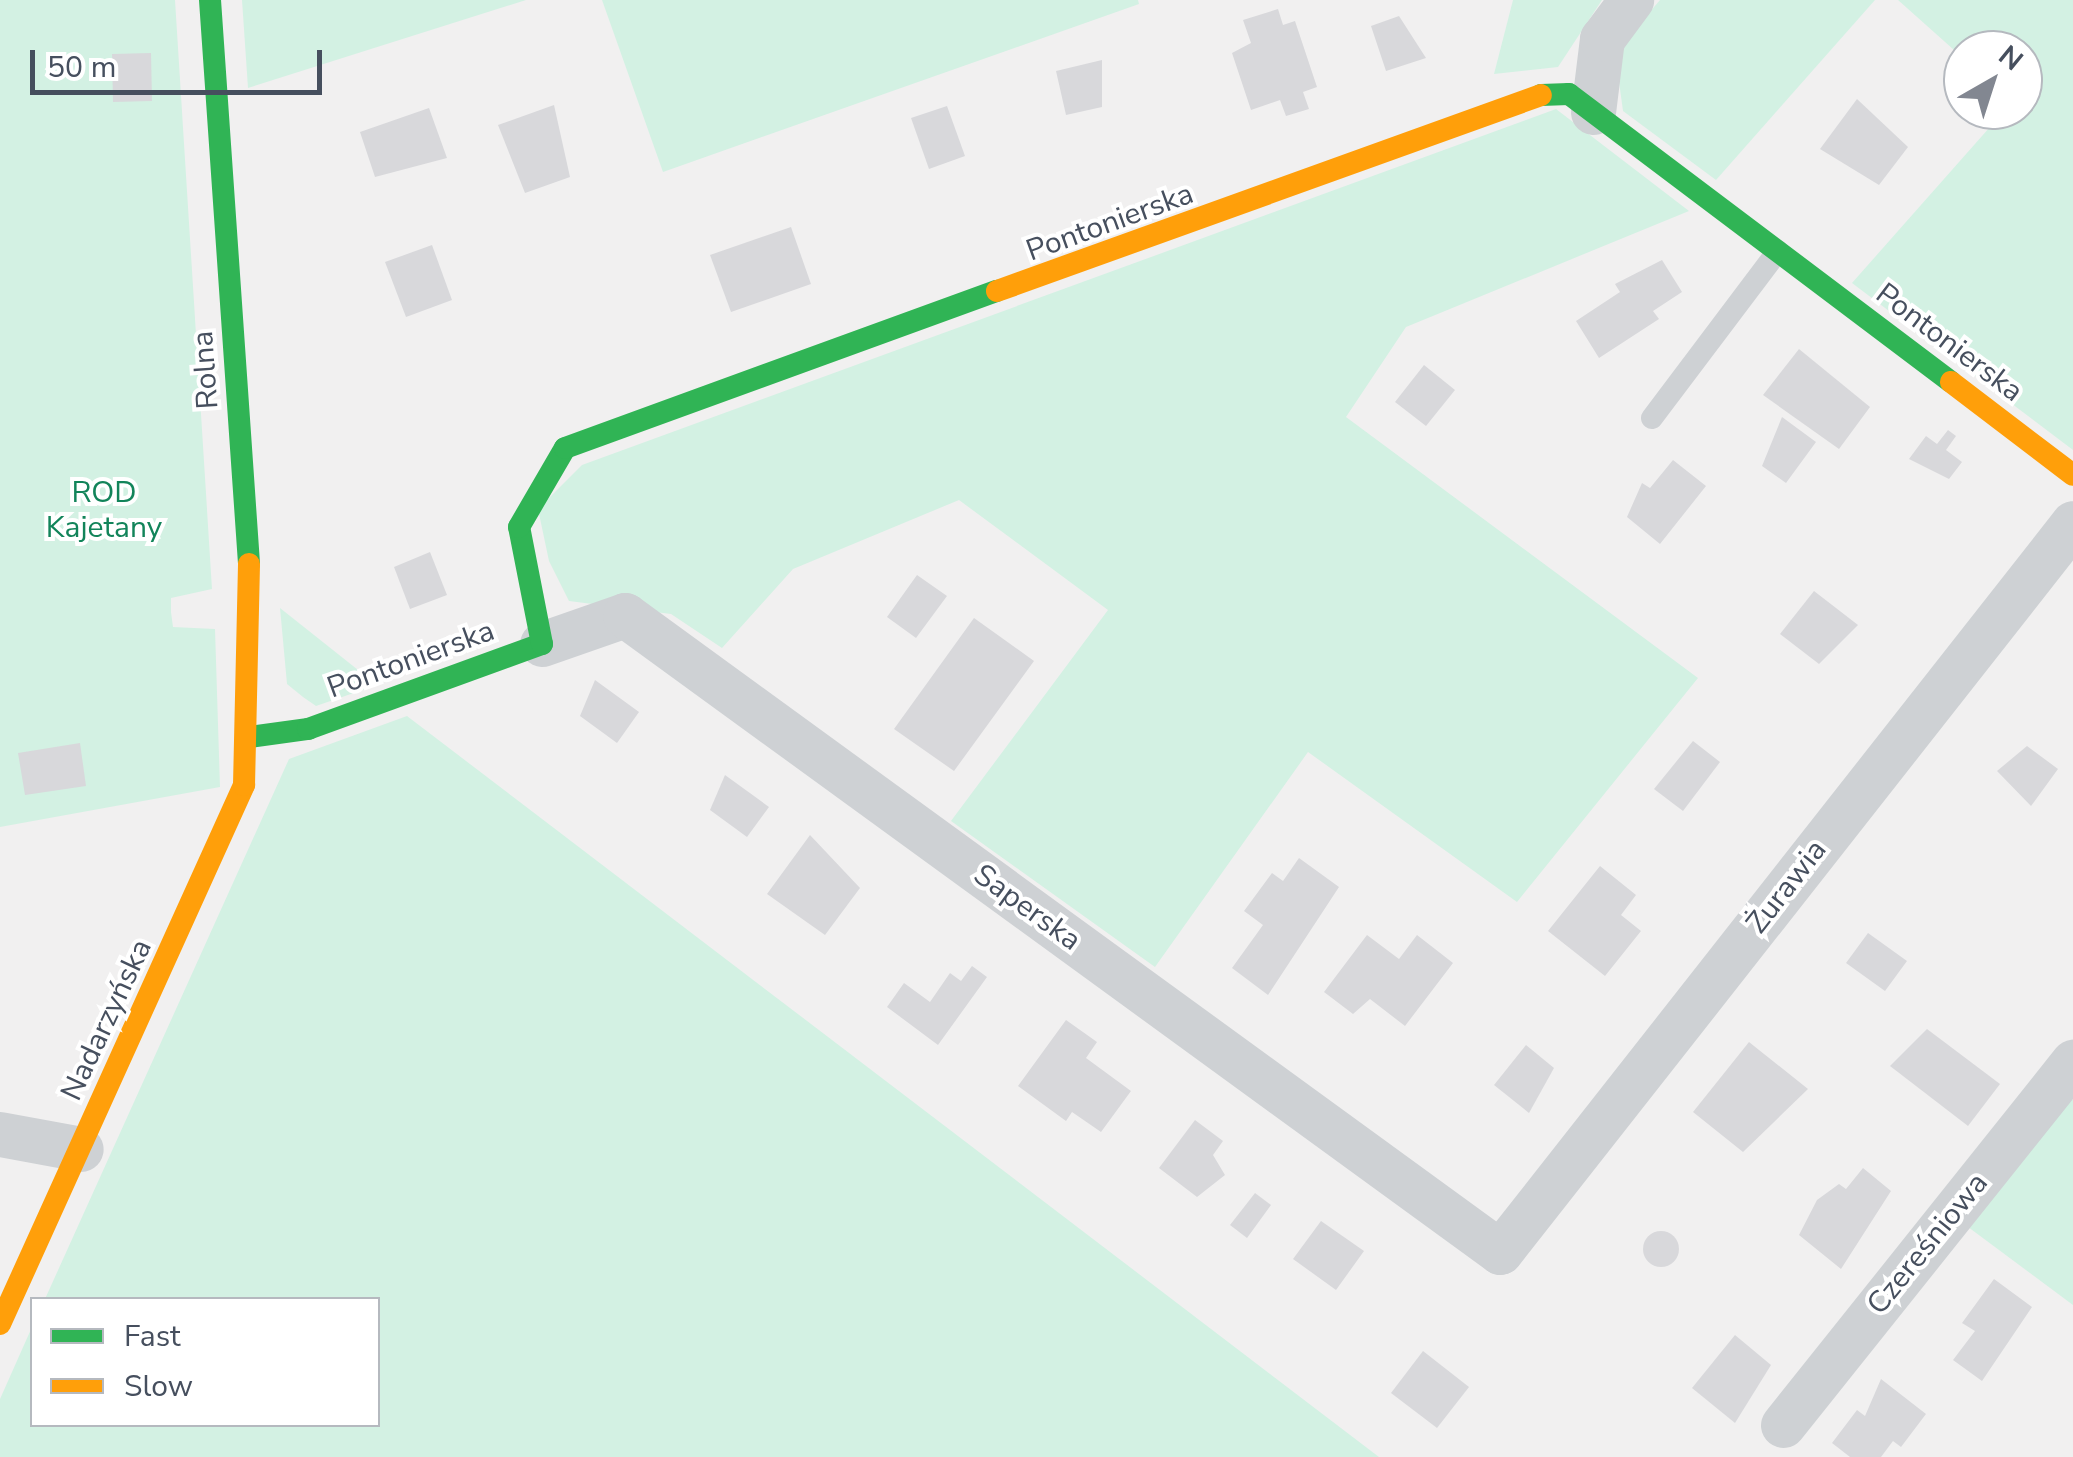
<!DOCTYPE html>
<html>
<head>
<meta charset="utf-8">
<style>
	body { margin:0 }
	#map { position:relative; width:2073px; height:1457px; overflow:hidden; background:#f1f0f0; font-family:"Nunito Sans",sans-serif }
	div>[style] { position:absolute }
	.green>* { inset:0; background:#d3f1e3 }
	.building>* { inset:0; background:#d8d8db }
	.round { border-radius:50% }
	.lane>* { height:22px; margin:-11px; padding:0 11px; transform-origin:11px; border-radius:11px; background:#ced1d4 }
	.street>* { height:45px; margin:-22.5px; padding:0 22.5px; transform-origin:22.5px; border-radius:22.5px; background:#ced1d4 }
	.fast>* { height:22px; margin:-11px; padding:0 11px; transform-origin:11px; border-radius:11px; background:#30b455 }
	.slow>* { height:22px; margin:-11px; padding:0 11px; transform-origin:11px; border-radius:11px; background:#ff9f0a }
	span { translate:-50% -50%; white-space:nowrap; text-align:center; line-height:1.15; -webkit-text-stroke:8px #fff; paint-order:stroke }
	.street-label { font-size:30px; color:#464f5e }
	.park-label { font-size:30px; color:#12845a }
	.legend { position:absolute; left:30px; top:1297px; width:350px; height:130px; box-sizing:border-box; background:#fff; border:2px solid #b5b9bf; margin:0; padding:12px 18px; list-style:none; font-size:30px; color:#464f5e }
	.legend li { display:flex; align-items:center; gap:20px; height:50px }
	.legend b { width:50px; border:2px solid #b5b9bf }
	.north { position:absolute; left:1943px; top:30px; width:100px; height:100px; box-sizing:border-box; background:#fff; border:2px solid #b5b9bf; border-radius:50%; rotate:39deg; font-size:28px; font-weight:700; line-height:40px; text-align:center; color:#464f5e }
	.north::after { content:''; display:block; margin:auto; width:35px; height:45px; background:#828791; clip-path:polygon(50% 0,100% 100%,50% 72%,0 100%) }
	.scale { position:absolute; left:30px; top:50px; width:292px; height:45px; box-sizing:border-box; border:5px solid #464f5e; border-top:0; padding-left:12px; font-size:30px; line-height:35px; white-space:nowrap; color:#464f5e; -webkit-text-stroke:8px #fff; paint-order:stroke }
</style>
</head>
<body>
<div id="map">
	<div class="green">
		<i style="clip-path:polygon(0 0,175px 0,212px 589px,171px 598px,171px 612px,173px 627px,215px 629px,220px 787px,0 827px)"></i>
		<i style="clip-path:polygon(242px 0,526px 0,248px 88px)"></i>
		<i style="clip-path:polygon(602px 0,1138px 0,1139px 4px,663px 172px)"></i>
		<i style="clip-path:polygon(1513px 0,1602px 0,1558px 67px,1494px 74px)"></i>
		<i style="clip-path:polygon(1660px 0,1875px 0,1716px 180px,1623px 111px,1615px 53px)"></i>
		<i style="clip-path:polygon(1898px 0,2073px 0,2073px 450px,1852px 283px,2005px 110px,2023px 110px,2023px 50px,1963px 50px,1963px 58px)"></i>
		<i style="clip-path:polygon(1556px 109px,1689px 211px,1406px 327px,1346px 417px,1698px 678px,1517px 902px,1308px 752px,1155px 967px,951px 821px,1108px 610px,959px 500px,793px 569px,722px 648px,671px 614px,569px 601px,549px 561px,538px 509px,582px 465px)"></i>
		<i style="clip-path:polygon(280px 608px,377px 685px,316px 706px,303px 697px,287px 684px)"></i>
		<i style="clip-path:polygon(407px 716px,1379px 1457px,0 1457px,0 1399px,32px 1327px,32px 1424px,378px 1424px,378px 1300px,45px 1299px,289px 759px)"></i>
		<i style="clip-path:polygon(2063px 1092px,2073px 1100px,2073px 1305px,1960px 1221px)"></i>
	</div>
	<div class="building">
		<i style="clip-path:polygon(1278px 9px,1283px 25px,1295px 21px,1317px 87px,1303px 92px,1309px 109px,1286px 116px,1280px 100px,1251px 110px,1232px 53px,1251px 43px,1243px 20px)"></i>
		<i style="clip-path:polygon(1399px 16px,1426px 58px,1386px 71px,1371px 26px)"></i>
		<i style="clip-path:polygon(151px 53px,152px 101px,113px 102px,112px 54px)"></i>
		<i style="clip-path:polygon(1102px 60px,1102px 107px,1066px 115px,1056px 71px)"></i>
		<i style="clip-path:polygon(1857px 99px,1908px 147px,1879px 185px,1820px 149px)"></i>
		<i style="clip-path:polygon(554px 105px,570px 177px,525px 193px,498px 125px)"></i>
		<i style="clip-path:polygon(947px 106px,965px 156px,929px 169px,911px 118px)"></i>
		<i style="clip-path:polygon(429px 108px,447px 158px,375px 177px,360px 132px)"></i>
		<i style="clip-path:polygon(791px 227px,811px 284px,731px 312px,710px 255px)"></i>
		<i style="clip-path:polygon(432px 245px,452px 300px,406px 317px,385px 262px)"></i>
		<i style="clip-path:polygon(1662px 260px,1682px 292px,1653px 311px,1659px 319px,1599px 358px,1576px 321px,1620px 292px,1615px 284px)"></i>
		<i style="clip-path:polygon(1799px 349px,1870px 407px,1839px 449px,1763px 395px)"></i>
		<i style="clip-path:polygon(1424px 365px,1455px 390px,1426px 426px,1395px 402px)"></i>
		<i style="clip-path:polygon(1782px 417px,1816px 442px,1786px 483px,1762px 466px)"></i>
		<i style="clip-path:polygon(1948px 430px,1956px 436px,1946px 450px,1962px 462px,1949px 479px,1909px 459px,1926px 436px,1937px 444px)"></i>
		<i style="clip-path:polygon(1673px 460px,1706px 486px,1660px 544px,1627px 517px,1642px 483px,1650px 488px)"></i>
		<i style="clip-path:polygon(430px 552px,447px 595px,410px 609px,394px 567px)"></i>
		<i style="clip-path:polygon(917px 575px,947px 596px,916px 638px,887px 617px)"></i>
		<i style="clip-path:polygon(1814px 591px,1858px 625px,1819px 664px,1780px 634px)"></i>
		<i style="clip-path:polygon(974px 618px,1034px 661px,954px 771px,894px 729px)"></i>
		<i style="clip-path:polygon(595px 680px,639px 712px,617px 743px,580px 716px)"></i>
		<i style="clip-path:polygon(1693px 741px,1720px 762px,1683px 811px,1654px 789px)"></i>
		<i style="clip-path:polygon(80px 743px,86px 786px,25px 795px,18px 753px)"></i>
		<i style="clip-path:polygon(2027px 746px,2058px 769px,2031px 806px,1997px 771px)"></i>
		<i style="clip-path:polygon(725px 775px,769px 807px,747px 837px,710px 810px)"></i>
		<i style="clip-path:polygon(810px 835px,860px 888px,825px 935px,767px 894px)"></i>
		<i style="clip-path:polygon(1299px 858px,1339px 887px,1268px 995px,1232px 968px,1263px 925px,1244px 911px,1272px 873px,1283px 881px)"></i>
		<i style="clip-path:polygon(1600px 866px,1636px 895px,1621px 915px,1641px 931px,1605px 976px,1548px 931px)"></i>
		<i style="clip-path:polygon(1868px 933px,1907px 961px,1885px 991px,1846px 963px)"></i>
		<i style="clip-path:polygon(1367px 935px,1399px 959px,1417px 935px,1453px 963px,1405px 1026px,1370px 999px,1353px 1014px,1324px 992px)"></i>
		<i style="clip-path:polygon(972px 966px,987px 977px,938px 1045px,887px 1007px,904px 983px,930px 1002px,950px 973px,961px 981px)"></i>
		<i style="clip-path:polygon(1066px 1020px,1097px 1042px,1086px 1058px,1131px 1091px,1101px 1132px,1072px 1112px,1066px 1121px,1018px 1086px)"></i>
		<i style="clip-path:polygon(1927px 1029px,2000px 1084px,1968px 1126px,1890px 1066px)"></i>
		<i style="clip-path:polygon(1749px 1042px,1808px 1089px,1743px 1152px,1693px 1112px)"></i>
		<i style="clip-path:polygon(1526px 1045px,1554px 1068px,1529px 1113px,1494px 1085px)"></i>
		<i style="clip-path:polygon(1195px 1120px,1223px 1141px,1213px 1155px,1225px 1175px,1197px 1197px,1159px 1168px)"></i>
		<i style="clip-path:polygon(1863px 1168px,1891px 1191px,1841px 1269px,1799px 1235px,1817px 1200px,1839px 1184px,1846px 1189px)"></i>
		<i style="clip-path:polygon(1255px 1193px,1271px 1205px,1247px 1238px,1230px 1225px)"></i>
		<i style="clip-path:polygon(1321px 1221px,1364px 1251px,1336px 1290px,1293px 1259px)"></i>
		<i class="round" style="left:1643px;top:1231px;width:36px;height:36px"></i>
		<i style="clip-path:polygon(1994px 1279px,2032px 1307px,1982px 1381px,1953px 1360px,1975px 1331px,1962px 1323px)"></i>
		<i style="clip-path:polygon(1735px 1335px,1771px 1365px,1735px 1423px,1692px 1388px)"></i>
		<i style="clip-path:polygon(1423px 1351px,1469px 1387px,1437px 1428px,1391px 1393px)"></i>
		<i style="clip-path:polygon(1881px 1379px,1926px 1414px,1901px 1447px,1893px 1441px,1881px 1457px,1850px 1457px,1832px 1443px,1857px 1410px,1865px 1416px)"></i>
	</div>
	<div class="lane">
		<i style="left:1652px;top:418px;width:209px;rotate:-53deg"></i>
	</div>
	<div class="street">
		<i style="left:1593px;top:112px;width:74px;rotate:-83deg"></i>
		<i style="left:1602px;top:39px;width:49px;rotate:-53.4deg"></i>
		<i style="left:542px;top:644px;width:88px;rotate:-19.3deg"></i>
		<i style="left:625px;top:615px;width:1082px;rotate:36.05deg"></i>
		<i style="left:1500px;top:1252px;width:927px;rotate:-51.83deg"></i>
		<i style="left:0;top:1134px;width:82px;rotate:10.5deg"></i>
		<i style="left:1783px;top:1425px;width:465px;rotate:-51.4deg"></i>
	</div>
	<div class="fast">
		<i style="left:210px;top:0;width:565px;rotate:86.04deg"></i>
		<i style="left:1541px;top:95px;width:28px;rotate:-2deg"></i>
		<i style="left:1569px;top:94px;width:478px;rotate:37deg"></i>
		<i style="left:250px;top:737px;width:59px;rotate:-7.9deg"></i>
		<i style="left:308px;top:729px;width:249px;rotate:-20deg"></i>
		<i style="left:542px;top:644px;width:119px;rotate:-101.1deg"></i>
		<i style="left:519px;top:527px;width:91px;rotate:-59.8deg"></i>
		<i style="left:565px;top:448px;width:460px;rotate:-20deg"></i>
	</div>
	<div class="slow">
		<i style="left:997px;top:291px;width:578px;rotate:-19.81deg"></i>
		<i style="left:1951px;top:382px;width:153px;rotate:37.3deg"></i>
		<i style="left:0;top:1324px;width:592px;rotate:-65.64deg"></i>
		<i style="left:244px;top:785px;width:221px;rotate:-88.7deg"></i>
	</div>
	<div class="street-label">
		<span style="left:1110px;top:223px;rotate:-20deg">Pontonierska</span>
		<span style="left:1949px;top:343px;rotate:37deg">Pontonierska</span>
		<span style="left:206px;top:370px;rotate:-94deg">Rolna</span>
		<span style="left:411px;top:660px;rotate:-20deg">Pontonierska</span>
		<span style="left:1787px;top:887px;rotate:-52deg">Żurawia</span>
		<span style="left:1027px;top:908px;rotate:36deg">Saperska</span>
		<span style="left:107px;top:1020px;rotate:-65deg">Nadarzyńska</span>
		<span style="left:1928px;top:1244px;rotate:-51deg">Czereśniowa</span>
	</div>
	<div class="park-label">
		<span style="left:104px;top:510px">ROD<br>Kajetany</span>
	</div>
	<ul class="legend">
	<li><b style="height:12px;background:#30b455"></b>Fast</li>
	<li><b style="height:12px;background:#ff9f0a"></b>Slow</li>
	</ul>
	<div class="north">N</div>
	<div class="scale">50 m</div>
</div>
</body>
</html>
